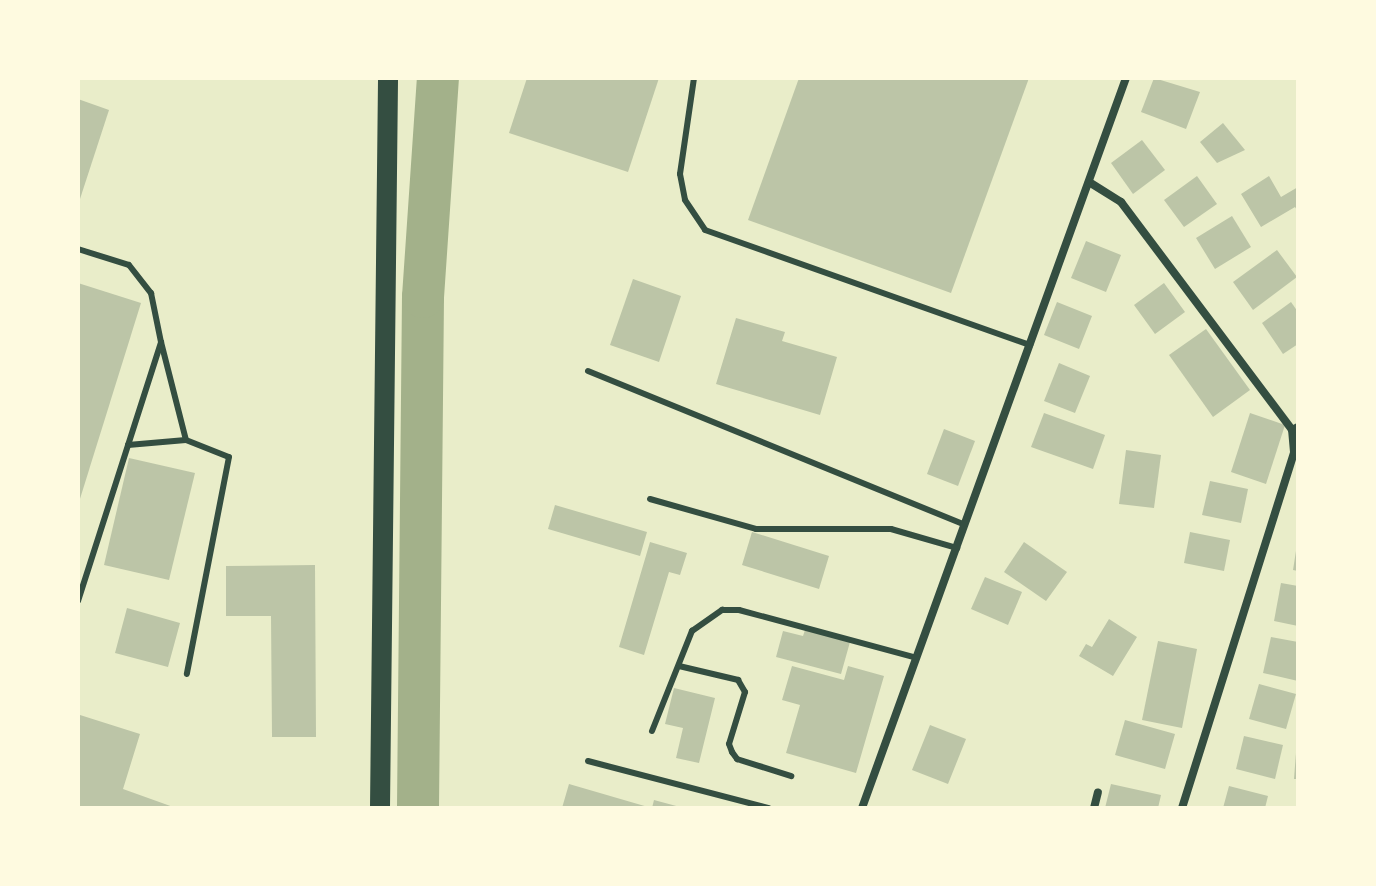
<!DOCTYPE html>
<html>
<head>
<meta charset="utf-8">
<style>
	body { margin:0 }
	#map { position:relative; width:1376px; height:886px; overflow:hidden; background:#e9edc9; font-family:Raleway,sans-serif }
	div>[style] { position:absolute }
	.river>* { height:42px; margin:-21px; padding:0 21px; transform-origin:21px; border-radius:21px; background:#a3b18a }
	.building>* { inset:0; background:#bcc5a7 }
	.service>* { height:6px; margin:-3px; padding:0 3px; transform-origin:3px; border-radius:3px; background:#344e41 }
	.minor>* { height:8px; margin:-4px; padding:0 4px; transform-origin:4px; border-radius:4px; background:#344e41 }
	.primary>* { height:20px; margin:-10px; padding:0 10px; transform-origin:10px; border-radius:10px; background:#344e41 }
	span { translate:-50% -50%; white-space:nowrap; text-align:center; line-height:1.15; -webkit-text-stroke:7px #fefae0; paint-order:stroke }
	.frame { position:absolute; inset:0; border:80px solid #fefae0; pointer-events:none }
</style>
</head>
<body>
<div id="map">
	<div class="river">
		<i style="left:418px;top:808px;width:511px;rotate:-89.44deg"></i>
		<i style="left:423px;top:297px;width:220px;rotate:-86.1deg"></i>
	</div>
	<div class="building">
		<i style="clip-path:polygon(527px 78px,659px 78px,628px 172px,509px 133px)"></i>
		<i style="clip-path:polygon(799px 78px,1029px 78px,951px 293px,748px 220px)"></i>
		<i style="clip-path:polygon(1154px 78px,1200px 92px,1186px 129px,1141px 112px)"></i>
		<i style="clip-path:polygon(78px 99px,109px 110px,79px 202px,78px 202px)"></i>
		<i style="clip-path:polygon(1223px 123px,1245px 150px,1217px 163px,1200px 142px)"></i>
		<i style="clip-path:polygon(1142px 140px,1165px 170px,1133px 194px,1111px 163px)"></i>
		<i style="clip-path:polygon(1197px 176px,1217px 204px,1184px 227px,1164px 200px)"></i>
		<i style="clip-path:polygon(1269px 176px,1281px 197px,1298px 187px,1298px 212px,1295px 207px,1261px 227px,1241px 194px)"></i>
		<i style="clip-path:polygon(1232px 216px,1251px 247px,1215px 269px,1196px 238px)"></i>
		<i style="clip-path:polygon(1086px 241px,1121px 255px,1106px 292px,1071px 278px)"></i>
		<i style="clip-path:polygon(1277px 250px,1297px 277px,1253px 310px,1233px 282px)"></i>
		<i style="clip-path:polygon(633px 279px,681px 296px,659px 362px,610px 345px)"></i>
		<i style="clip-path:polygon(78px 283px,141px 303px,79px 502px,78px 502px)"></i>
		<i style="clip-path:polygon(1164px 283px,1185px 312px,1155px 334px,1134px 305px)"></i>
		<i style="clip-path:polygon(1057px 302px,1092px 316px,1079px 349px,1044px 335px)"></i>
		<i style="clip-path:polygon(1291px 302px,1298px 312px,1298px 344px,1283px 354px,1262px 323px)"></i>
		<i style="clip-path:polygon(736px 318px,785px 332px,782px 341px,837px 357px,820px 415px,716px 384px)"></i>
		<i style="clip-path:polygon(1206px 329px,1250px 390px,1213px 417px,1169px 355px)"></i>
		<i style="clip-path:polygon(1059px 363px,1090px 376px,1075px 413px,1044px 401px)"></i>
		<i style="clip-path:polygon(1044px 413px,1105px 435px,1093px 469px,1031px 447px)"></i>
		<i style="clip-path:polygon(1250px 413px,1285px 425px,1266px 484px,1231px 472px)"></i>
		<i style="clip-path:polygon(944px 429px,975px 441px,958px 486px,927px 474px)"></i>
		<i style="clip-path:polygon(1126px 450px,1161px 455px,1154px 508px,1119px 504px)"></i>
		<i style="clip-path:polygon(129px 458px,195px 473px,169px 580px,104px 565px)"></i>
		<i style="clip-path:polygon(1210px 481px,1248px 489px,1241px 523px,1202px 515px)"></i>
		<i style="clip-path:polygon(555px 505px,647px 532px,640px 556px,548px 529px)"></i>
		<i style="clip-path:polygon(752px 532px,829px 556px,819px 589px,742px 565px)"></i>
		<i style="clip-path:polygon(1190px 532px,1230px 540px,1224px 571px,1184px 563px)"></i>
		<i style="clip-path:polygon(650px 542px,687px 553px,680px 575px,669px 572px,644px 655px,619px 647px)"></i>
		<i style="clip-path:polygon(1024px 542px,1067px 572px,1046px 601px,1004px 572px)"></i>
		<i style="clip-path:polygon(1296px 551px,1298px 551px,1298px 571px,1293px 570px)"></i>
		<i style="clip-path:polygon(315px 565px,316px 737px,272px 737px,271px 616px,226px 616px,226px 566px)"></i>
		<i style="clip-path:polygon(985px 577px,1022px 592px,1008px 625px,971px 609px)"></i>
		<i style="clip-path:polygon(1281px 583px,1298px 586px,1298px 626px,1274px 621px)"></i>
		<i style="clip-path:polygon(127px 608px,180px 623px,168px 667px,115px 653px)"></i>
		<i style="clip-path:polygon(1109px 619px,1137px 637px,1113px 676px,1079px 656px,1086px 644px,1092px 647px)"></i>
		<i style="clip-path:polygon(805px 630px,850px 642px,841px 674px,776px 657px,783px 631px,803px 636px)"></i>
		<i style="clip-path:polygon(1271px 637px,1298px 642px,1298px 681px,1263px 673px)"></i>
		<i style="clip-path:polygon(1158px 641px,1197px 649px,1182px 728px,1142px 720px)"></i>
		<i style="clip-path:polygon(792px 666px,844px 680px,848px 666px,884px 676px,856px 773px,786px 753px,800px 705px,782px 700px)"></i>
		<i style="clip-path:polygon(1259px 684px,1296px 694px,1286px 729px,1249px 719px)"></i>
		<i style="clip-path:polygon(674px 688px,715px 698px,699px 763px,676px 758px,683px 728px,665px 724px)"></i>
		<i style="clip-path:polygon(80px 715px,140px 734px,123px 789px,176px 808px,78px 808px)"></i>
		<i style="clip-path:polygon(1125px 720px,1175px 734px,1165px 769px,1115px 755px)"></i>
		<i style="clip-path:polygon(930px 725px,966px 739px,948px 784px,912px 770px)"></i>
		<i style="clip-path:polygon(1244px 736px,1283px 745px,1275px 779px,1236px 769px)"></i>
		<i style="clip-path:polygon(1296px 753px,1298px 753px,1298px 779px,1294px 779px)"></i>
		<i style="clip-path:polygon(569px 784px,648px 807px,648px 808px,562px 808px)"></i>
		<i style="clip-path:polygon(1111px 784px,1161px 795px,1158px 808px,1105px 808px)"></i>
		<i style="clip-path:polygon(1229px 786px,1268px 796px,1265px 808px,1223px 808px)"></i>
		<i style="clip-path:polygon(654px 800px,680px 807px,680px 808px,652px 808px)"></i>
	</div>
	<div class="service">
		<i style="left:694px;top:78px;width:97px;rotate:98.3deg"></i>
		<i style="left:680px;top:174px;width:26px;rotate:79deg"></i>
		<i style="left:685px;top:200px;width:36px;rotate:56deg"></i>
		<i style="left:705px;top:230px;width:345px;rotate:19.5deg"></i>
		<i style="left:78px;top:249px;width:53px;rotate:17.4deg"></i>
		<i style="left:129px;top:265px;width:36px;rotate:52deg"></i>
		<i style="left:151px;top:293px;width:50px;rotate:78.5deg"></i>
		<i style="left:588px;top:371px;width:407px;rotate:22.2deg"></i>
		<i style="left:128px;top:445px;width:58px;rotate:-4.9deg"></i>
		<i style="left:650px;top:499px;width:110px;rotate:15.8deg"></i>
		<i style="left:756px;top:529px;width:135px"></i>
		<i style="left:891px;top:529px;width:69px;rotate:16.1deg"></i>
		<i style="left:78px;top:601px;width:272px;rotate:-72.2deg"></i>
		<i style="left:161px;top:342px;width:101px;rotate:75.7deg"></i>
		<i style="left:186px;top:440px;width:46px;rotate:21.6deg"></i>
		<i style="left:229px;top:457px;width:221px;rotate:101deg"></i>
		<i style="left:679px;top:666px;width:61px;rotate:13.3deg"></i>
		<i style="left:738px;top:680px;width:14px;rotate:60deg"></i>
		<i style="left:745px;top:692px;width:54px;rotate:107.1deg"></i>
		<i style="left:729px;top:744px;width:9px;rotate:69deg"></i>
		<i style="left:732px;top:752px;width:9px;rotate:54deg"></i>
		<i style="left:737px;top:759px;width:57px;rotate:17.5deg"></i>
		<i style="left:652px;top:731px;width:108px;rotate:-68.2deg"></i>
		<i style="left:692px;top:631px;width:37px;rotate:-35deg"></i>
		<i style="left:722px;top:610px;width:17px"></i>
		<i style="left:739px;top:610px;width:184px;rotate:15.1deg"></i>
		<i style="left:588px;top:761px;width:187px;rotate:14.6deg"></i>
	</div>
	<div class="minor">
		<i style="left:1089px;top:182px;width:38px;rotate:32deg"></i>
		<i style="left:1121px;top:202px;width:285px;rotate:53.1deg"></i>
		<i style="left:862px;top:808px;width:776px;rotate:-70.12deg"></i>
		<i style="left:1094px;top:808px;width:16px;rotate:-76deg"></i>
		<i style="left:1182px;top:808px;width:373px;rotate:-72.5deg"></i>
		<i style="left:1294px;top:452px;width:22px;rotate:-95deg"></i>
		<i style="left:1292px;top:430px;width:7px;rotate:-27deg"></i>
	</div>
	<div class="primary">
		<i style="left:380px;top:808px;width:730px;rotate:-89.37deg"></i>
	</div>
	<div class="frame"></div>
</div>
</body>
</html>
